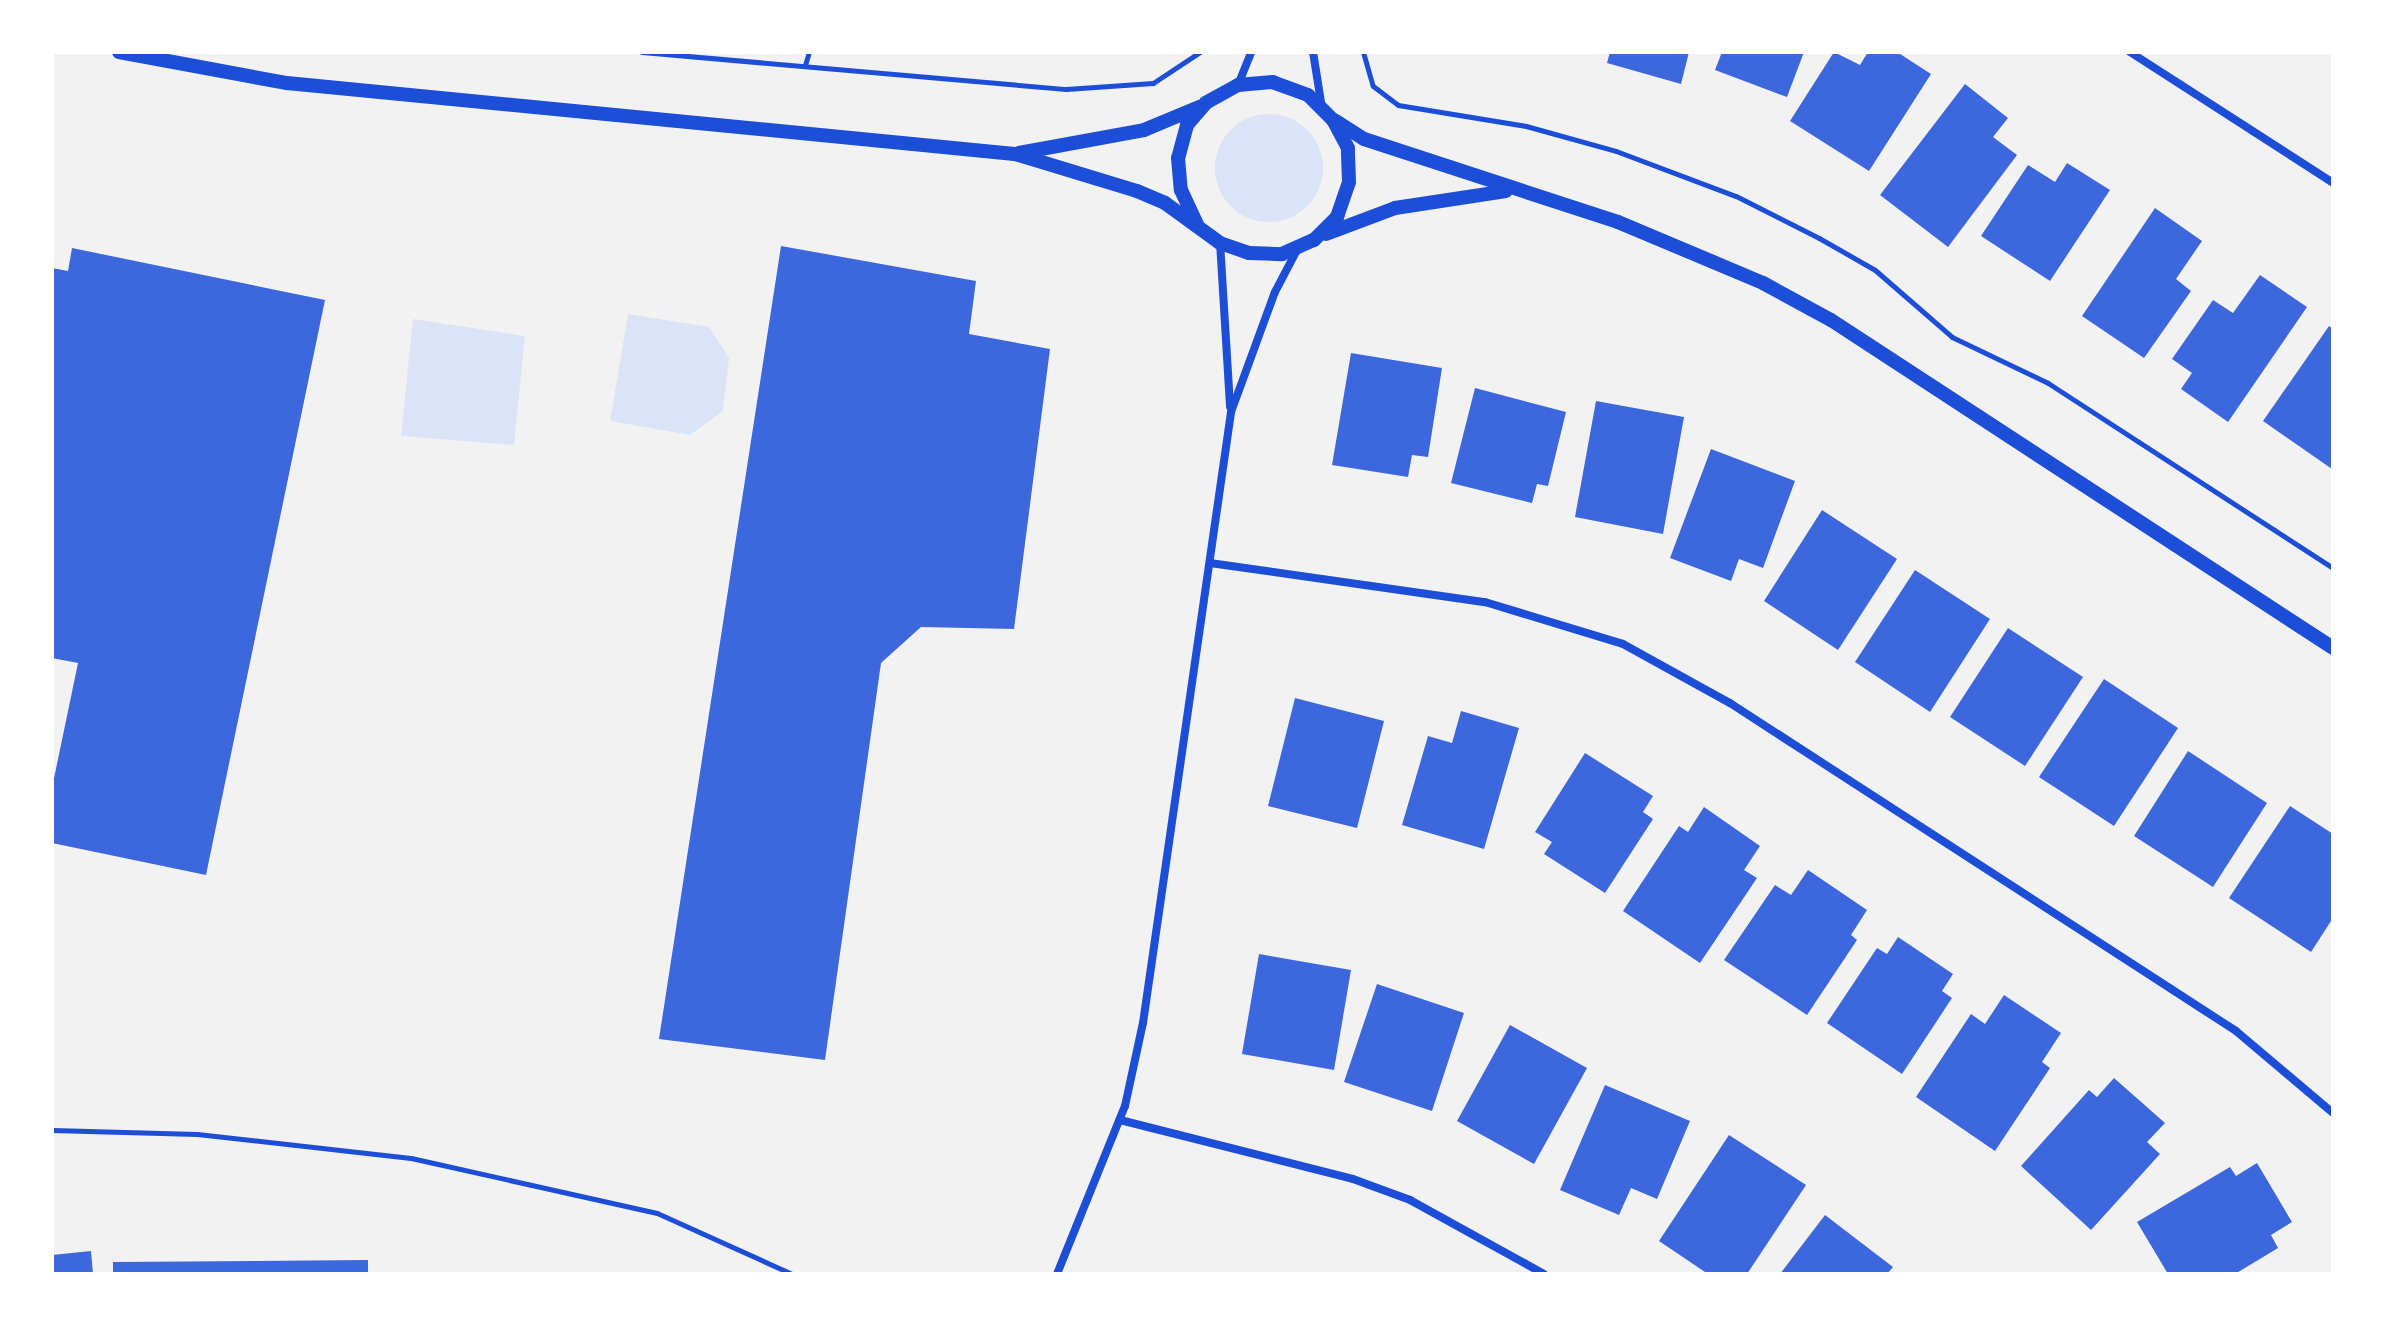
<!DOCTYPE html>
<html>
<head>
<meta charset="utf-8">
<style>
	body { margin:0 }
	#map { position:relative; width:2385px; height:1326px; overflow:hidden; background:#f2f2f2; font-family:Inter,sans-serif }
	div>[style] { position:absolute }
	.green>* { inset:0; background:#dbe4f7 }
	.round { border-radius:50% }
	.building>* { inset:0; background:#3d67dc }
	.path>* { height:5px; margin:-2.5px; padding:0 2.5px; transform-origin:2.5px; border-radius:2.5px; background:#1d4ed8 }
	.minor>* { height:8px; margin:-4px; padding:0 4px; transform-origin:4px; border-radius:4px; background:#1d4ed8 }
	.tertiary>* { height:14px; margin:-7px; padding:0 7px; transform-origin:7px; border-radius:7px; background:#1d4ed8 }
	span { translate:-50% -50%; white-space:nowrap; text-align:center; line-height:1.15; -webkit-text-stroke:8px #fff; paint-order:stroke }
	.frame { position:absolute; inset:0; border:54px solid #fff; pointer-events:none }
</style>
</head>
<body>
<div id="map">
	<div class="green">
		<i class="round" style="left:1215px;top:114px;width:108px;height:108px"></i>
		<i style="clip-path:polygon(628px 314px,709px 327px,729px 358px,723px 411px,690px 435px,610px 421px)"></i>
		<i style="clip-path:polygon(413px 319px,525px 336px,514px 445px,401px 436px)"></i>
	</div>
	<div class="building">
		<i style="clip-path:polygon(1610px 52px,1689px 52px,1681px 84px,1607px 63px)"></i>
		<i style="clip-path:polygon(1722px 52px,1804px 52px,1787px 97px,1715px 70px)"></i>
		<i style="clip-path:polygon(1834px 52px,1860px 65px,1868px 52px,1897px 52px,1931px 74px,1869px 171px,1790px 121px)"></i>
		<i style="clip-path:polygon(1965px 84px,2008px 118px,1993px 137px,2017px 155px,1948px 247px,1880px 195px)"></i>
		<i style="clip-path:polygon(2067px 163px,2110px 190px,2050px 281px,1981px 236px,2028px 165px,2055px 182px)"></i>
		<i style="clip-path:polygon(2155px 208px,2202px 241px,2176px 279px,2191px 291px,2144px 358px,2082px 316px)"></i>
		<i style="clip-path:polygon(781px 246px,976px 281px,969px 334px,1050px 349px,1014px 629px,921px 627px,881px 663px,825px 1060px,659px 1039px)"></i>
		<i style="clip-path:polygon(72px 248px,325px 300px,206px 875px,52px 843px,52px 788px,78px 663px,52px 658px,52px 268px,68px 271px)"></i>
		<i style="clip-path:polygon(2260px 275px,2307px 307px,2228px 422px,2181px 389px,2192px 373px,2172px 359px,2213px 300px,2233px 313px)"></i>
		<i style="clip-path:polygon(2329px 326px,2333px 329px,2332px 469px,2263px 421px)"></i>
		<i style="clip-path:polygon(1351px 353px,1442px 368px,1428px 457px,1412px 455px,1408px 477px,1332px 465px)"></i>
		<i style="clip-path:polygon(1475px 388px,1566px 412px,1548px 486px,1537px 484px,1532px 503px,1451px 483px)"></i>
		<i style="clip-path:polygon(1596px 401px,1684px 417px,1663px 534px,1575px 517px)"></i>
		<i style="clip-path:polygon(1711px 449px,1795px 481px,1763px 568px,1739px 559px,1731px 581px,1670px 558px)"></i>
		<i style="clip-path:polygon(1822px 510px,1897px 559px,1838px 650px,1764px 601px)"></i>
		<i style="clip-path:polygon(1915px 570px,1990px 619px,1930px 712px,1855px 662px)"></i>
		<i style="clip-path:polygon(2008px 628px,2083px 677px,2025px 766px,1950px 717px)"></i>
		<i style="clip-path:polygon(2104px 679px,2178px 728px,2114px 826px,2039px 777px)"></i>
		<i style="clip-path:polygon(1295px 698px,1384px 721px,1357px 828px,1268px 806px)"></i>
		<i style="clip-path:polygon(1461px 711px,1519px 728px,1484px 849px,1402px 825px,1428px 736px,1452px 743px)"></i>
		<i style="clip-path:polygon(2188px 751px,2267px 803px,2213px 887px,2134px 836px)"></i>
		<i style="clip-path:polygon(1585px 753px,1653px 796px,1643px 812px,1653px 819px,1605px 893px,1544px 854px,1552px 842px,1535px 832px)"></i>
		<i style="clip-path:polygon(2290px 806px,2333px 834px,2333px 918px,2311px 952px,2229px 898px)"></i>
		<i style="clip-path:polygon(1704px 807px,1760px 846px,1744px 870px,1757px 878px,1700px 963px,1623px 911px,1679px 826px,1688px 832px)"></i>
		<i style="clip-path:polygon(1808px 870px,1867px 910px,1851px 935px,1857px 940px,1807px 1015px,1724px 960px,1775px 885px,1791px 895px)"></i>
		<i style="clip-path:polygon(1898px 937px,1953px 974px,1942px 991px,1952px 998px,1902px 1074px,1827px 1023px,1877px 948px,1887px 954px)"></i>
		<i style="clip-path:polygon(1259px 954px,1351px 970px,1334px 1070px,1242px 1054px)"></i>
		<i style="clip-path:polygon(1377px 984px,1464px 1013px,1432px 1111px,1344px 1082px)"></i>
		<i style="clip-path:polygon(2004px 995px,2061px 1033px,2042px 1062px,2050px 1068px,1995px 1151px,1916px 1097px,1971px 1014px,1985px 1024px)"></i>
		<i style="clip-path:polygon(1510px 1025px,1587px 1068px,1534px 1164px,1457px 1121px)"></i>
		<i style="clip-path:polygon(2114px 1078px,2165px 1123px,2147px 1142px,2160px 1154px,2091px 1230px,2021px 1166px,2089px 1090px,2097px 1097px)"></i>
		<i style="clip-path:polygon(1605px 1085px,1690px 1121px,1657px 1199px,1631px 1188px,1619px 1215px,1560px 1190px)"></i>
		<i style="clip-path:polygon(1729px 1135px,1806px 1185px,1747px 1274px,1708px 1274px,1659px 1241px)"></i>
		<i style="clip-path:polygon(2257px 1163px,2292px 1222px,2271px 1235px,2278px 1248px,2235px 1274px,2168px 1274px,2137px 1222px,2230px 1167px,2236px 1176px)"></i>
		<i style="clip-path:polygon(1825px 1215px,1893px 1267px,1887px 1274px,1780px 1274px)"></i>
		<i style="clip-path:polygon(91px 1251px,93px 1274px,52px 1274px,52px 1255px)"></i>
		<i style="clip-path:polygon(368px 1260px,368px 1274px,113px 1274px,113px 1262px)"></i>
	</div>
	<div class="path">
		<i style="left:642px;top:52px;width:426px;rotate:5deg"></i>
		<i style="left:1066px;top:89px;width:87px;rotate:-3.9deg"></i>
		<i style="left:1153px;top:83px;width:56px;rotate:-33.4deg"></i>
		<i style="left:1363px;top:52px;width:35px;rotate:74deg"></i>
		<i style="left:1373px;top:86px;width:31px;rotate:37deg"></i>
		<i style="left:1398px;top:105px;width:130px;rotate:9.3deg"></i>
		<i style="left:1526px;top:126px;width:93px;rotate:15.5deg"></i>
		<i style="left:1616px;top:151px;width:128px;rotate:20.6deg"></i>
		<i style="left:1736px;top:196px;width:93px;rotate:26.8deg"></i>
		<i style="left:1819px;top:238px;width:64px;rotate:29.7deg"></i>
		<i style="left:1875px;top:270px;width:102px;rotate:41deg"></i>
		<i style="left:1952px;top:337px;width:106px;rotate:25.6deg"></i>
		<i style="left:2048px;top:383px;width:340px;rotate:33deg"></i>
		<i style="left:805px;top:65px;width:14px;rotate:-73deg"></i>
		<i style="left:52px;top:1130px;width:145px;rotate:1.6deg"></i>
		<i style="left:197px;top:1134px;width:215px;rotate:6.4deg"></i>
		<i style="left:411px;top:1158px;width:252px;rotate:12.6deg"></i>
		<i style="left:657px;top:1213px;width:148px;rotate:24.3deg"></i>
	</div>
	<div class="minor">
		<i style="left:1313px;top:52px;width:57px;rotate:80.9deg"></i>
		<i style="left:2130px;top:52px;width:242px;rotate:32.8deg"></i>
		<i style="left:1238px;top:85px;width:35px;rotate:-68deg"></i>
		<i style="left:1220px;top:242px;width:165px;rotate:86.5deg"></i>
		<i style="left:1210px;top:563px;width:278px;rotate:8.1deg"></i>
		<i style="left:1485px;top:602px;width:144px;rotate:16.9deg"></i>
		<i style="left:1623px;top:644px;width:122px;rotate:28.9deg"></i>
		<i style="left:1730px;top:703px;width:603px;rotate:32.95deg"></i>
		<i style="left:2236px;top:1031px;width:127px;rotate:40.2deg"></i>
		<i style="left:1120px;top:1120px;width:240px;rotate:14.2deg"></i>
		<i style="left:1353px;top:1179px;width:61px;rotate:20.2deg"></i>
		<i style="left:1410px;top:1200px;width:153px;rotate:28.9deg"></i>
		<i style="left:1057px;top:1274px;width:181px;rotate:-68deg"></i>
		<i style="left:1125px;top:1106px;width:85px;rotate:-77.8deg"></i>
		<i style="left:1143px;top:1023px;width:617px;rotate:-81.8deg"></i>
		<i style="left:1231px;top:412px;width:128px;rotate:-69.9deg"></i>
		<i style="left:1275px;top:292px;width:47px;rotate:-62.4deg"></i>
	</div>
	<div class="tertiary">
		<i style="left:119px;top:52px;width:171px;rotate:10.5deg"></i>
		<i style="left:287px;top:83px;width:731px;rotate:5.57deg"></i>
		<i style="left:1015px;top:154px;width:127px;rotate:16.9deg"></i>
		<i style="left:1137px;top:191px;width:30px;rotate:23deg"></i>
		<i style="left:1165px;top:203px;width:68px;rotate:36deg"></i>
		<i style="left:1220px;top:243px;width:31px;rotate:19deg"></i>
		<i style="left:1249px;top:253px;width:33px;rotate:2deg"></i>
		<i style="left:1282px;top:254px;width:35px;rotate:-24deg"></i>
		<i style="left:1314px;top:240px;width:33px;rotate:-45deg"></i>
		<i style="left:1337px;top:217px;width:37px;rotate:-71deg"></i>
		<i style="left:1349px;top:182px;width:34px;rotate:-92deg"></i>
		<i style="left:1348px;top:148px;width:32px;rotate:-118deg"></i>
		<i style="left:1333px;top:120px;width:35px;rotate:-135deg"></i>
		<i style="left:1308px;top:95px;width:37px;rotate:-160deg"></i>
		<i style="left:1273px;top:82px;width:35px;rotate:175deg"></i>
		<i style="left:1238px;top:85px;width:37px;rotate:151deg"></i>
		<i style="left:1206px;top:103px;width:29px;rotate:131deg"></i>
		<i style="left:1187px;top:125px;width:34px;rotate:105deg"></i>
		<i style="left:1178px;top:158px;width:32px;rotate:85deg"></i>
		<i style="left:1181px;top:190px;width:38px;rotate:65deg"></i>
		<i style="left:1336px;top:121px;width:33px;rotate:33deg"></i>
		<i style="left:1364px;top:139px;width:267px;rotate:18.1deg"></i>
		<i style="left:1618px;top:222px;width:157px;rotate:22.8deg"></i>
		<i style="left:1763px;top:283px;width:77px;rotate:28.6deg"></i>
		<i style="left:1831px;top:320px;width:600px;rotate:33.16deg"></i>
		<i style="left:1019px;top:153px;width:127px;rotate:-10.4deg"></i>
		<i style="left:1144px;top:130px;width:60px;rotate:-22.7deg"></i>
		<i style="left:1326px;top:234px;width:74px;rotate:-20.6deg"></i>
		<i style="left:1395px;top:208px;width:112px;rotate:-8.7deg"></i>
	</div>
	<div class="frame"></div>
</div>
</body>
</html>
